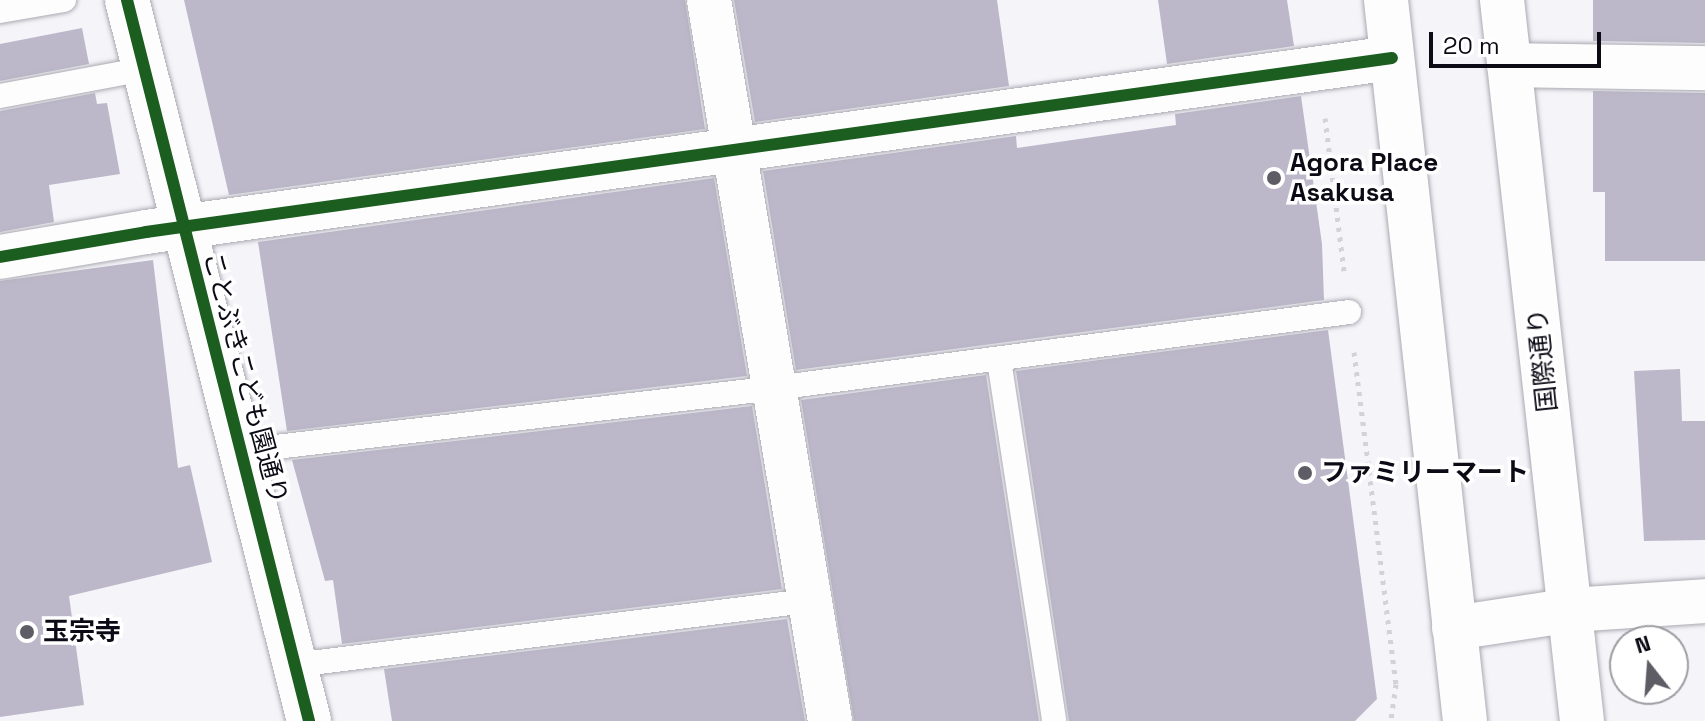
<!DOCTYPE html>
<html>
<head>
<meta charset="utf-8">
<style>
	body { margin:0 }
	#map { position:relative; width:1705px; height:721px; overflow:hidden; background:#f5f4f9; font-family:"Space Grotesk","Noto Sans JP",sans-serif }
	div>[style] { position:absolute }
	.building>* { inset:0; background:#bcb8ca }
	.path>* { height:5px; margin-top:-2.5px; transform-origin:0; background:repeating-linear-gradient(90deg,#d3d2d4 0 4px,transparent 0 10px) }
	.roads { filter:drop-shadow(0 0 2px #abaab2) drop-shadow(0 0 2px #abaab2) }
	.lane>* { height:24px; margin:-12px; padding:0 12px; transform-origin:12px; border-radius:12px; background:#fefdfe }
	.street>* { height:44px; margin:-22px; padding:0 22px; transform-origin:22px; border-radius:22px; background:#fefdfe }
	.secondary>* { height:44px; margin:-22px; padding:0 22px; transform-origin:22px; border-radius:22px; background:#fefdfe }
	.cycleway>* { height:12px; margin:-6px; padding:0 6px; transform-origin:6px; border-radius:6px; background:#1b5e20 }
	.dots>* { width:22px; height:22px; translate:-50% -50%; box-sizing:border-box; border:4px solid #fff; border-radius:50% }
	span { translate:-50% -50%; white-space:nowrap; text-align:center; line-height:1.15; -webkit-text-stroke:7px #fff; paint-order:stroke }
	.poi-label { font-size:26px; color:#0c0a15; font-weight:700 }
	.left { translate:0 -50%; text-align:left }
	.street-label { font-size:26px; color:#0c0a15 }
	.north { position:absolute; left:1609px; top:625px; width:80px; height:80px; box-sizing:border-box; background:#fff; border:2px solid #9e9da1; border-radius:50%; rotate:343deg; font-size:22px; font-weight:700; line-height:32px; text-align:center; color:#0c0a15 }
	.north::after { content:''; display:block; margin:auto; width:28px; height:36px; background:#5e5c65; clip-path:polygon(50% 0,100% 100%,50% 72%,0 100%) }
	.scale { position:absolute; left:1429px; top:32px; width:172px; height:36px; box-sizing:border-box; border:4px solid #0c0a15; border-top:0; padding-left:10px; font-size:24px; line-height:28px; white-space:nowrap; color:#0c0a15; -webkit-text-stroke:6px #fff; paint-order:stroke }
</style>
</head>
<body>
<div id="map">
	<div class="building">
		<i style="clip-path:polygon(184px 0,685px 0,705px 129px,229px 195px)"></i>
		<i style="clip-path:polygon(734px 0,997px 0,1009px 86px,755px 122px)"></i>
		<i style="clip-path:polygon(1158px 0,1287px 0,1294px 46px,1167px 64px)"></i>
		<i style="clip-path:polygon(1593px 0,1705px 0,1705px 43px,1593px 41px)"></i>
		<i style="clip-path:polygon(82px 28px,89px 64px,0 81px,0 44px)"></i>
		<i style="clip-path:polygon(1593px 91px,1705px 93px,1705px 261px,1605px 261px,1605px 192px,1593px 192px)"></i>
		<i style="clip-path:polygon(95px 93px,97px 104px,107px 103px,120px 174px,49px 185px,54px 222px,0 232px,0 111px)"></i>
		<i style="clip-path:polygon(1301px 96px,1322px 244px,1324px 300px,796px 370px,763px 171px,1016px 136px,1017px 148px,1176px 125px,1175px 114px)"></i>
		<i style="clip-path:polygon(714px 178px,747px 376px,287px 431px,258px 242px)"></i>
		<i style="clip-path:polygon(153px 260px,178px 468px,190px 465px,212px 562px,69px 596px,84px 705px,0 717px,0 281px)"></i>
		<i style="clip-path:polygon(1328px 330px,1377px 699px,1355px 721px,1069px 721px,1016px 371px)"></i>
		<i style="clip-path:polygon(1680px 369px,1682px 421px,1705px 421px,1705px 540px,1644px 541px,1634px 371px)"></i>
		<i style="clip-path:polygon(986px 375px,1039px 721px,854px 721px,801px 400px)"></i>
		<i style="clip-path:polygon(752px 406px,782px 589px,342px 644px,333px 580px,325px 581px,292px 460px)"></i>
		<i style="clip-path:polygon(787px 619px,805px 721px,392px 721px,384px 669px)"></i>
	</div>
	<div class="path">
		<i style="left:1325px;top:118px;width:154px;rotate:82.9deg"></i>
		<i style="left:1354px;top:352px;width:335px;rotate:82.8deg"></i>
		<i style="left:1396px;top:684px;width:37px;rotate:98deg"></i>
	</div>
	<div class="roads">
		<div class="lane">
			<i style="left:0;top:11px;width:65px;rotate:-9.8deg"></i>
			<i style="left:0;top:96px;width:147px;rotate:-10.6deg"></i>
			<i style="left:999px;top:360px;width:365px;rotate:81.3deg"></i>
			<i style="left:242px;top:451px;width:537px;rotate:-6.74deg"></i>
			<i style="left:775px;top:388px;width:579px;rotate:-7.54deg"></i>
			<i style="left:295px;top:665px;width:516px;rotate:-7.13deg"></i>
		</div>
		<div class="street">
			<i style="left:709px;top:0;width:731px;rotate:80.47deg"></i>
			<i style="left:1509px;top:65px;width:196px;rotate:0.9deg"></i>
			<i style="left:0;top:257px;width:148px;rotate:-9.7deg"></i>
			<i style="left:146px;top:232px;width:1258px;rotate:-7.95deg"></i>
			<i style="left:1454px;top:628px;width:118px;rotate:-8.7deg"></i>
			<i style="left:1571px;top:610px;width:134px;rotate:-3.8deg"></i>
		</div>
		<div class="secondary">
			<i style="left:127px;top:0;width:744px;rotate:75.83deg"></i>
			<i style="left:1386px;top:0;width:725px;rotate:83.75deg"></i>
			<i style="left:1502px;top:0;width:725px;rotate:83.67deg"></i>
		</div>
	</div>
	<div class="cycleway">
		<i style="left:127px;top:0;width:744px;rotate:75.83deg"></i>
		<i style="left:0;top:257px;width:148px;rotate:-9.7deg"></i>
		<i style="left:146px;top:232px;width:1258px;rotate:-7.95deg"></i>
	</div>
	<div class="dots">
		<i style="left:1274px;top:178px;background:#5e5c65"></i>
		<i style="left:1305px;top:473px;background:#5e5c65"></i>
		<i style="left:27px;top:632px;background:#5e5c65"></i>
	</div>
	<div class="poi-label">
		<span class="left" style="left:1290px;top:178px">Agora Place<br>Asakusa</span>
		<span class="left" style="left:1321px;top:473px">ファミリーマート</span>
		<span class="left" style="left:43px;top:632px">玉宗寺</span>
	</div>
	<div class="street-label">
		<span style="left:1543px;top:360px;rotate:-96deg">国際通り</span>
		<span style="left:245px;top:378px;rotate:75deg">ことぶきこども園通り</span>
	</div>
	<div class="north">N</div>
	<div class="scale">20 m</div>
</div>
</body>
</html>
